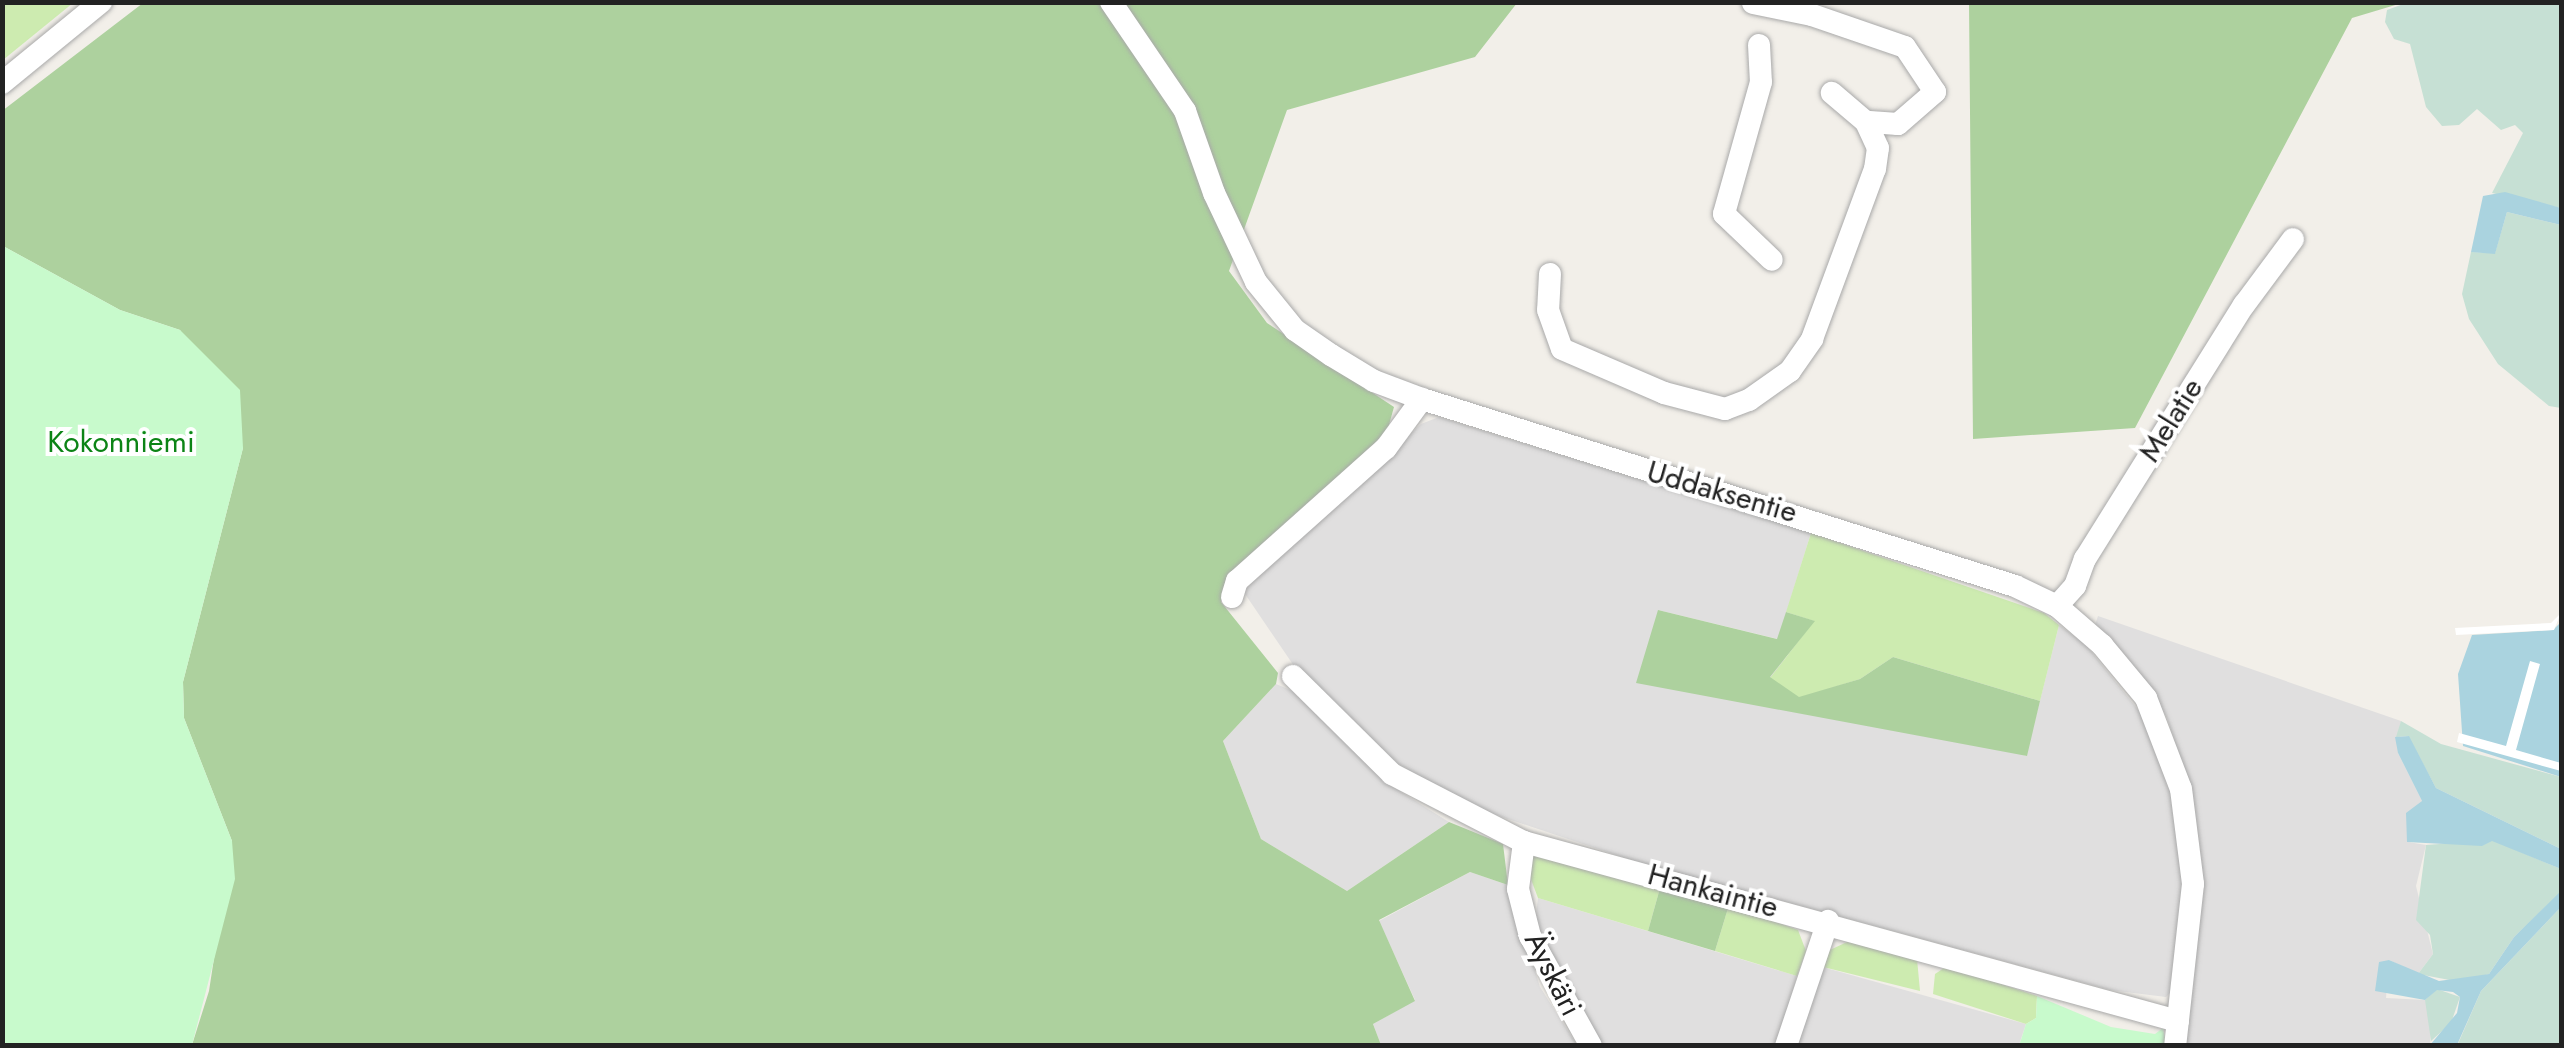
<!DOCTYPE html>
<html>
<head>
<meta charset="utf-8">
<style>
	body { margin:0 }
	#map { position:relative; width:2564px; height:1048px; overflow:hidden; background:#f2efe9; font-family:Jost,sans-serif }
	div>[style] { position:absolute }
	.residential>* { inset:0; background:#e0dfdf }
	.grass>* { inset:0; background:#cdebb0 }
	.forest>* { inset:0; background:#add19e }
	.wetland>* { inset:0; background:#c6e0d4 }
	.park>* { inset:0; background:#c8facc }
	.water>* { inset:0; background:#aad3df }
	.pier>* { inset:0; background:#fff }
	.roads { filter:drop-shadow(0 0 2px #a9a9a9) drop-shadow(0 0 2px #a9a9a9) }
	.street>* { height:22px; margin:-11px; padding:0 11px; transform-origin:11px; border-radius:11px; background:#fff }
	span { translate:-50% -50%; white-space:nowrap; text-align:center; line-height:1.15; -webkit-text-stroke:8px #fff; paint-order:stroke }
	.street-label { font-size:30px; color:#222 }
	.park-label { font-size:30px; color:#0c8416 }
	.frame { position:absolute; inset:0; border:5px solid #222; pointer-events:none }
</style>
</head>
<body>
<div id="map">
	<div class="residential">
		<i style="clip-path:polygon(1439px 417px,1811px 533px,1778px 639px,1658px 610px,2026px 756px,2059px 625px,2085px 644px,2147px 721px,2178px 815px,2185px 876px,2173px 990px,2166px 997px,2110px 990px,1628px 859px,1475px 808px,1398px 764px,1294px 666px,1243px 591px,1421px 424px)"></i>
		<i style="clip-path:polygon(2098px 616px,2401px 721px,2398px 753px,2422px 801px,2408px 842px,2426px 845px,2416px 886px,2433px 954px,2418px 974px,2389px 960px,2386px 998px,2425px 1000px,2432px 1013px,2430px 1045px,2183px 1045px,2201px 869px,2190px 789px,2167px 718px,2146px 681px,2094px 628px)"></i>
		<i style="clip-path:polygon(1276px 684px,1295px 692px,1401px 792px,1449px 822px,1347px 891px,1261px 839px,1223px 741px)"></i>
		<i style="clip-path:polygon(1470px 872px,1508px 885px,1540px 987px,1577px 1045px,1381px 1045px,1373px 1024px,1415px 1000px,1379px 921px)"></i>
		<i style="clip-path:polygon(1538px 898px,1797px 976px,1777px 1045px,1600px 1045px,1535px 922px)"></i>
		<i style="clip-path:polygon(1819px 966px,2026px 1024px,2019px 1045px,1792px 1046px)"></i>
	</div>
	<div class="grass">
		<i style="clip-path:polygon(3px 2px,73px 2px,73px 3px,3px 60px)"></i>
		<i style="clip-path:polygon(1811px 533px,2044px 613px,2059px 625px,2040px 701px,1893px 657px,1860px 679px,1799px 698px,1770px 678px,1814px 621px,1786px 612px)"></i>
		<i style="clip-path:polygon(1533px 855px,1660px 888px,1648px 931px,1538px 898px,1526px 866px)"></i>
		<i style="clip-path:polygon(1729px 905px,1798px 930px,1806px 951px,1797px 976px,1715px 951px)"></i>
		<i style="clip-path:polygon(1849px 941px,1917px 959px,1920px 991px,1819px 966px,1830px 950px)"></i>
		<i style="clip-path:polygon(1947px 966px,2037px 996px,2036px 1018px,2026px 1024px,1933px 994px,1935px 974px)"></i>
	</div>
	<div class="forest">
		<i style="clip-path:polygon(143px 3px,1517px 3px,1475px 57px,1287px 110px,1229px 271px,1267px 323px,1394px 407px,1387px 432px,1226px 579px,1221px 602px,1278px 673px,1276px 684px,1223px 741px,1261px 839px,1347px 891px,1449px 822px,1503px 844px,1508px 885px,1470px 872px,1379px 920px,1415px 1001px,1373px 1024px,1381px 1045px,192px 1045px,209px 991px,232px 841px,184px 718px,183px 682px,243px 448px,180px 330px,120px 310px,3px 246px,2px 111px)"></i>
		<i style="clip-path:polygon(1969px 3px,2402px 3px,2352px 18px,2135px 428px,1973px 439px)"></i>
		<i style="clip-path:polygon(1658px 610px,1777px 639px,1786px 612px,1815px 621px,1770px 677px,1799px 697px,1860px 679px,1893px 657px,2040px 701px,2027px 756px,1636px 683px)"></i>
		<i style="clip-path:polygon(1660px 888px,1729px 905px,1715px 951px,1648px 931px)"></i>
	</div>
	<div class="wetland">
		<i style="clip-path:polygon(2406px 3px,2561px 3px,2561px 208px,2492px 193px,2523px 133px,2515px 125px,2501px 130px,2477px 109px,2459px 125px,2442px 126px,2426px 107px,2410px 44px,2394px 39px,2385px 22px,2387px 10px)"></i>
		<i style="clip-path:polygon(2507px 212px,2561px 225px,2561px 408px,2549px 406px,2498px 364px,2469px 319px,2462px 294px,2471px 252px,2495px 253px)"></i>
		<i style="clip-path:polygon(2401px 721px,2441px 744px,2561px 777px,2561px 849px,2436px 788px,2408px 736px,2396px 737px)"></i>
		<i style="clip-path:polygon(2492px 840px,2561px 869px,2561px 892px,2514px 937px,2489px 974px,2460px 982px,2418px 974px,2433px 954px,2430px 935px,2416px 920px,2426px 845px)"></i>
		<i style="clip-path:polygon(2561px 907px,2561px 1045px,2457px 1046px,2481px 991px)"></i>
		<i style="clip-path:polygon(2437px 989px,2460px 997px,2451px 1023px,2431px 1041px,2425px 1000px)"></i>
	</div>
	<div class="park">
		<i style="clip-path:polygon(3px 246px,120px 310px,180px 330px,240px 390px,243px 448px,183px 682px,184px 718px,232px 841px,235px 879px,192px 1045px,3px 1045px)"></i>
		<i style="clip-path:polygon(2037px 996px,2111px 1027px,2155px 1034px,2163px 1028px,2166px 1045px,2019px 1046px,2026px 1024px,2036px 1018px)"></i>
	</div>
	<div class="water">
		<i style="clip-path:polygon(2505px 192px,2561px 208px,2561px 225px,2507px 212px,2495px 254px,2471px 252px,2483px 196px)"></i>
		<i style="clip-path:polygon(2561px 622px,2561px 777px,2463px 746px,2458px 674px,2472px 635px,2553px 630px)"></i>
		<i style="clip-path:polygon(2409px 736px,2436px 788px,2561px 849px,2561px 869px,2492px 841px,2482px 846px,2407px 842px,2406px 813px,2422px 801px,2398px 753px,2395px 737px)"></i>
		<i style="clip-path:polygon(2561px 891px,2561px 907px,2481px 991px,2457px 1045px,2430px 1045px,2457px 1013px,2460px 997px,2453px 992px,2437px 990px,2425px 1000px,2375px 991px,2379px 962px,2389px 960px,2439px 981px,2489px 974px,2514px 937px)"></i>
	</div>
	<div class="pier">
		<i style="clip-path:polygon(2561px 613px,2554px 630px,2456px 635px,2455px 628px,2551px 623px)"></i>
		<i style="clip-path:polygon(2530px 661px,2540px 664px,2516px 750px,2561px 763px,2561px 771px,2457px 742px,2459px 733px,2506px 746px)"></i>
	</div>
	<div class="roads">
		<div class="street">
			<i style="left:1111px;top:2px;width:132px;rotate:55.8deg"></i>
			<i style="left:1185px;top:111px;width:87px;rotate:70.5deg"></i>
			<i style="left:1214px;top:193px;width:98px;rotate:64.7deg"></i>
			<i style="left:1256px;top:282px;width:62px;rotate:50.9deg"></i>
			<i style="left:1295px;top:330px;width:44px;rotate:34.8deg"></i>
			<i style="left:1331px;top:355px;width:50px;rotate:31.2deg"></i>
			<i style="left:1374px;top:381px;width:51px;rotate:20.6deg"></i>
			<i style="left:1422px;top:399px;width:622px;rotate:17.5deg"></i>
			<i style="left:2015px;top:586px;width:47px;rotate:25.5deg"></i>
			<i style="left:2057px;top:606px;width:60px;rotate:40.9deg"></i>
			<i style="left:2102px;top:645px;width:69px;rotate:50.3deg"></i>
			<i style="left:2146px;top:698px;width:97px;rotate:69deg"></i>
			<i style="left:2181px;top:789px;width:96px;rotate:82.8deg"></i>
			<i style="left:2193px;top:884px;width:163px;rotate:96.3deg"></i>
			<i style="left:1753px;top:3px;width:60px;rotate:11.5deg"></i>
			<i style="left:1812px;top:15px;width:98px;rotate:19deg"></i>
			<i style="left:1905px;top:47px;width:54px;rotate:56.3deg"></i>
			<i style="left:1935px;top:92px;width:49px;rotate:139.1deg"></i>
			<i style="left:1898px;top:124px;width:32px;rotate:-176deg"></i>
			<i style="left:1866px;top:122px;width:45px;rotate:-139.5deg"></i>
			<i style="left:1759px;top:45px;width:37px;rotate:87deg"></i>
			<i style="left:1761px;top:82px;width:137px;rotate:105.7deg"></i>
			<i style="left:1724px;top:214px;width:66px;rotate:43.8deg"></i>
			<i style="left:2px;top:83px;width:128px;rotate:-39.3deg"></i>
			<i style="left:1550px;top:274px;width:36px;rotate:93deg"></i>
			<i style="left:1548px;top:310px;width:41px;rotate:70.3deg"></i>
			<i style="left:1562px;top:349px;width:111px;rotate:23.3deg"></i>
			<i style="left:1664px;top:393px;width:63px;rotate:14.7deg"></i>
			<i style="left:1725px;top:409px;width:26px;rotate:-21deg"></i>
			<i style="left:1749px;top:400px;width:50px;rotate:-35.3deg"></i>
			<i style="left:1790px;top:371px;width:39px;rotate:-55deg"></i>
			<i style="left:1812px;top:339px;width:181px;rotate:-69.7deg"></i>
			<i style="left:1875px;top:169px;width:21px;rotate:-82deg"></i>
			<i style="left:1878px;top:148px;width:29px;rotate:-115deg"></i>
			<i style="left:1232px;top:597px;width:17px;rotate:-73deg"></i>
			<i style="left:1237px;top:581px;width:200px;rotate:-41.8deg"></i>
			<i style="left:1386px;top:448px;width:61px;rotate:-53.7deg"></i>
			<i style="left:2057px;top:606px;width:27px;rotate:-48deg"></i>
			<i style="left:2075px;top:586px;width:29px;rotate:-70deg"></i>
			<i style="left:2085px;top:559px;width:300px;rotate:-58deg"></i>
			<i style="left:2244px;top:305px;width:82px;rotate:-53.4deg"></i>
			<i style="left:1293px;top:676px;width:139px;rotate:44.7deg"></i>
			<i style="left:1392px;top:774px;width:148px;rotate:27.3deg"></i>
			<i style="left:1524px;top:842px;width:678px;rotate:15.31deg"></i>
			<i style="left:1524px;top:842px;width:47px;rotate:97.3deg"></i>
			<i style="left:1518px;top:889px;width:49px;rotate:75.7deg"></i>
			<i style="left:1530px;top:936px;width:126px;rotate:61deg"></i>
			<i style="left:1786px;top:1046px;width:132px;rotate:-71.4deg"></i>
		</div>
	</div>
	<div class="street-label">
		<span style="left:2171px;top:420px;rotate:-58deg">Melatie</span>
		<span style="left:1722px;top:492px;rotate:16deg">Uddaksentie</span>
		<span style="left:1713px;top:891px;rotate:15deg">Hankaintie</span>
		<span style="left:1553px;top:974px;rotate:63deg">Äyskäri</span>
	</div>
	<div class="park-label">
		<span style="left:121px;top:442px">Kokonniemi</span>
	</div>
	<div class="frame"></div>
</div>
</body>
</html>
